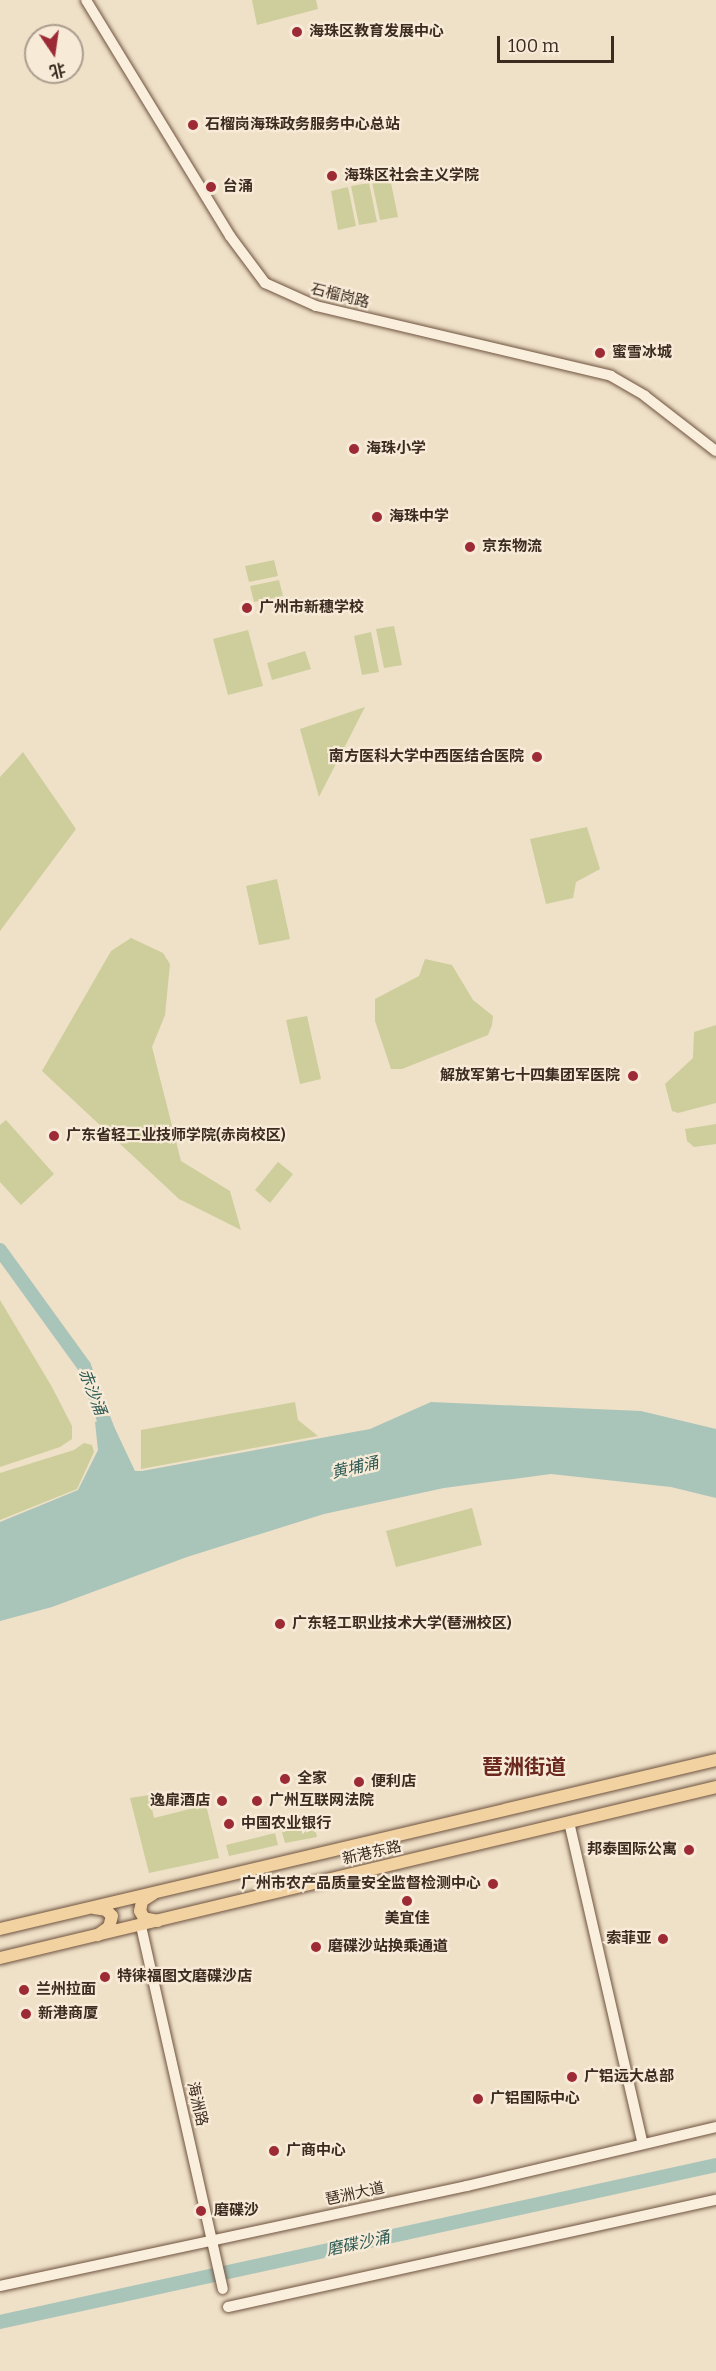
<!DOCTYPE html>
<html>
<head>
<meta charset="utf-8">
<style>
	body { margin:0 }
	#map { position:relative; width:716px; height:2371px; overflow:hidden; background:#efe0c8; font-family:Bitter,"Noto Sans SC",serif }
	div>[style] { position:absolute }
	.green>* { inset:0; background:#cdce9b }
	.water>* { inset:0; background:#a9c4b9 }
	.river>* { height:14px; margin:-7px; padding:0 7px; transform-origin:7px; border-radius:7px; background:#a9c4b9 }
	.roads { filter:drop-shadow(0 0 2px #6e533f) drop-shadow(0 0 2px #6e533f) }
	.secondary>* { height:10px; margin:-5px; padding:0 5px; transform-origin:5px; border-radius:5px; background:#faeedc }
	.primary>* { height:12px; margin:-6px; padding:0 6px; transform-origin:6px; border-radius:6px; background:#f2d2a1 }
	.dots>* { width:16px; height:16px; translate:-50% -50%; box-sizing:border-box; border:3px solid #f7ebd8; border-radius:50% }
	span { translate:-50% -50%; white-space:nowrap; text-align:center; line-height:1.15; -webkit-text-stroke:4.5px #f7ebd8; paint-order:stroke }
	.poi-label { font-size:15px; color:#3c2b20; font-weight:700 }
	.left { translate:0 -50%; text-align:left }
	.right { translate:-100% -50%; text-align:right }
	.street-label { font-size:15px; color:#3c2b20 }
	.water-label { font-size:16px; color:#2f5c56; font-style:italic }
	.district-label { font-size:21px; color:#6a281f; font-weight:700 }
	.north { position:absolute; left:24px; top:24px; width:60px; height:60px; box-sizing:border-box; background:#f7ebd8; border:2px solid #ac9e8e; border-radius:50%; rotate:167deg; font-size:16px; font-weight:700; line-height:24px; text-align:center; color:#3c2b20 }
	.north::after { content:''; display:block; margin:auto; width:21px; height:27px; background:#9c2b36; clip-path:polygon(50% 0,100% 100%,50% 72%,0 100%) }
	.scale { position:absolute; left:497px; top:36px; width:117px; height:27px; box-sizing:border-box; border:3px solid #3c2b20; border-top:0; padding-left:8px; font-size:18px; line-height:21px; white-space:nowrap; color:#3c2b20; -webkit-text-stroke:4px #f7ebd8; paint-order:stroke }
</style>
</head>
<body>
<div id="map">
	<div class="green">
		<i style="clip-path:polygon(252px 0,316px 0,318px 9px,257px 25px)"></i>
		<i style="clip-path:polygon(390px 178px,398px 217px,380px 220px,372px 182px)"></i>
		<i style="clip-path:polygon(369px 183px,377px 222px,359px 225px,351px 186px)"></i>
		<i style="clip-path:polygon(348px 187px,356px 226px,338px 230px,331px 191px)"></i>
		<i style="clip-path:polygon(274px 560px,278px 576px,249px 582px,245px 566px)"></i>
		<i style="clip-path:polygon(279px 580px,283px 596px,254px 602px,250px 586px)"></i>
		<i style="clip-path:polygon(394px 626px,402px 665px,384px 668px,376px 629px)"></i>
		<i style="clip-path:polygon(248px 630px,263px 686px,228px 695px,213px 639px)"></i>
		<i style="clip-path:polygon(371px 632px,379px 672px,362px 675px,354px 636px)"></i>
		<i style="clip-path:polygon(305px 651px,311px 669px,272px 680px,267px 663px)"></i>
		<i style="clip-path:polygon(365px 707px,319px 797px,300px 729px)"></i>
		<i style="clip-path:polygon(23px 752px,76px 829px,0 931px,0 777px)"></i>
		<i style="clip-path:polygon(587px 827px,600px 869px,576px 882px,573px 898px,546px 904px,530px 839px)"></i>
		<i style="clip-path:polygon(277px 879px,290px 939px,259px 945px,246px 886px)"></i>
		<i style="clip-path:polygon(131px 938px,163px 953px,170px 964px,165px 1015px,152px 1047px,181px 1161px,230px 1191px,241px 1230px,179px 1199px,42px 1071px,111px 951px)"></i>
		<i style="clip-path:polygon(425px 959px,452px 965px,473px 1000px,493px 1016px,492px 1025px,488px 1035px,402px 1069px,391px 1069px,375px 1021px,375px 999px,419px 976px)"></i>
		<i style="clip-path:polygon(307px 1016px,321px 1079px,300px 1084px,286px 1020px)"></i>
		<i style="clip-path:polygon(716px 1025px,716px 1103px,678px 1113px,672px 1111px,665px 1084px,693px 1058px,694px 1032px)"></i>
		<i style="clip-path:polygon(6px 1120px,54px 1174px,21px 1205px,0 1182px,0 1125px)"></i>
		<i style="clip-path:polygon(716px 1124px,716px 1144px,694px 1147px,687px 1141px,685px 1129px)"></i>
		<i style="clip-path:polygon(278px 1162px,293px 1174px,270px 1203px,255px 1190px)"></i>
		<i style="clip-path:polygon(0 1300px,52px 1387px,72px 1426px,72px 1439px,60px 1447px,0 1467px)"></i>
		<i style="clip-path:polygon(295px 1402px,298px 1420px,318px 1436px,141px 1469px,141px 1430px)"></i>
		<i style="clip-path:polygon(84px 1443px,92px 1445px,94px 1452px,77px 1489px,0 1520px,0 1473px,74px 1450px)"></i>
		<i style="clip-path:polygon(472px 1508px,482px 1545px,396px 1567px,386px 1531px)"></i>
		<i style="clip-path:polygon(149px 1795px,154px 1818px,206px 1805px,219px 1858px,149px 1873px,130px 1798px)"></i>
		<i style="clip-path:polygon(314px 1825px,317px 1837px,285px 1843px,282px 1832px)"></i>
		<i style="clip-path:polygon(275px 1833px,278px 1845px,229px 1856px,226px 1845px)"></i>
	</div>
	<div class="water">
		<i style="clip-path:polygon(431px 1402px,641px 1411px,716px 1429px,716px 1498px,671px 1487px,551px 1474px,444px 1488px,324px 1514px,187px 1557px,52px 1607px,0 1621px,0 1522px,78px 1490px,98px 1450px,95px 1422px,109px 1416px,135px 1471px,142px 1471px,370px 1429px)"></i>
	</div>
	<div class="river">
		<i style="left:0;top:1250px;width:143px;rotate:54.1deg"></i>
		<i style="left:84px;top:1366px;width:75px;rotate:69.6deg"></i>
		<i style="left:0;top:2322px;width:733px;rotate:-12.37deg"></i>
	</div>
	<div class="roads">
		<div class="secondary">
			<i style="left:86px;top:0;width:276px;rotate:58.6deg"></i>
			<i style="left:230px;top:236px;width:59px;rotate:53.3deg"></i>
			<i style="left:265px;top:283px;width:56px;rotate:24.3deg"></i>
			<i style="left:316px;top:306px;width:303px;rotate:13.3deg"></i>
			<i style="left:611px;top:376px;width:39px;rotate:30deg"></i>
			<i style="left:645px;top:396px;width:90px;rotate:37.8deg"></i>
			<i style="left:569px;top:1822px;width:330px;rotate:77.1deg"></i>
			<i style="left:141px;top:1926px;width:372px;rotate:77.3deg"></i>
			<i style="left:0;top:2286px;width:478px;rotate:-12.1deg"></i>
			<i style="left:467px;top:2186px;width:256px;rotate:-13.3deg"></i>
			<i style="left:228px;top:2307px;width:500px;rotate:-12.4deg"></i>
		</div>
		<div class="primary">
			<i style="left:153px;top:1894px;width:13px;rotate:148deg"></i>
			<i style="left:142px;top:1901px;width:10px;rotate:101deg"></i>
			<i style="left:140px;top:1911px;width:8px;rotate:60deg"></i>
			<i style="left:144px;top:1918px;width:14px;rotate:12deg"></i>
			<i style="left:94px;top:1908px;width:12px;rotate:9deg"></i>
			<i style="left:106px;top:1910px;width:8px;rotate:45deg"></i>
			<i style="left:112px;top:1916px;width:11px;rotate:105deg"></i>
			<i style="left:109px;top:1927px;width:14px;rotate:144deg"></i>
			<i style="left:0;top:1929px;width:736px;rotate:-13.28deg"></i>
			<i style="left:0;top:1958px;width:736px;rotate:-13.43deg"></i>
		</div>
	</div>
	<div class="dots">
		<i style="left:297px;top:32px;background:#9c2b36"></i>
		<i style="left:193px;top:125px;background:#9c2b36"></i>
		<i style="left:332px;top:176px;background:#9c2b36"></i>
		<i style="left:211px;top:187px;background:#9c2b36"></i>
		<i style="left:600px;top:353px;background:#9c2b36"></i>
		<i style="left:354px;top:449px;background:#9c2b36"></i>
		<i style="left:377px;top:517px;background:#9c2b36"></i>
		<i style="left:470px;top:547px;background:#9c2b36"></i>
		<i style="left:247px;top:608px;background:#9c2b36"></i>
		<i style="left:537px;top:757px;background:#9c2b36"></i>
		<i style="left:633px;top:1076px;background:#9c2b36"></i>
		<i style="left:54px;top:1136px;background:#9c2b36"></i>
		<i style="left:280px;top:1624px;background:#9c2b36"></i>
		<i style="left:285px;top:1779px;background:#9c2b36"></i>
		<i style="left:359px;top:1782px;background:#9c2b36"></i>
		<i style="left:222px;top:1801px;background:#9c2b36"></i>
		<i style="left:257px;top:1801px;background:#9c2b36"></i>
		<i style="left:229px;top:1824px;background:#9c2b36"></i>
		<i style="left:689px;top:1850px;background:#9c2b36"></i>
		<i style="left:493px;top:1884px;background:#9c2b36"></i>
		<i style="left:407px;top:1901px;background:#9c2b36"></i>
		<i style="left:663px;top:1939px;background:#9c2b36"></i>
		<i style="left:316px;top:1947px;background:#9c2b36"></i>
		<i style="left:105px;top:1977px;background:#9c2b36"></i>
		<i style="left:24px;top:1990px;background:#9c2b36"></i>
		<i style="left:26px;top:2014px;background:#9c2b36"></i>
		<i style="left:572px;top:2077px;background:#9c2b36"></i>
		<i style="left:478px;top:2099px;background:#9c2b36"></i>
		<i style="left:274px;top:2151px;background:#9c2b36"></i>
		<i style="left:201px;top:2211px;background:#9c2b36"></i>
	</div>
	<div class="poi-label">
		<span class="left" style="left:309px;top:32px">海珠区教育发展中心</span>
		<span class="left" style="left:205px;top:125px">石榴岗海珠政务服务中心总站</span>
		<span class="left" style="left:344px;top:176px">海珠区社会主义学院</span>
		<span class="left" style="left:223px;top:187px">台涌</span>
		<span class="left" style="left:612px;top:353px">蜜雪冰城</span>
		<span class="left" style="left:366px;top:449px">海珠小学</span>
		<span class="left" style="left:389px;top:517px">海珠中学</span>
		<span class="left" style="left:482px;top:547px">京东物流</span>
		<span class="left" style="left:259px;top:608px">广州市新穗学校</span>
		<span class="right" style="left:524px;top:757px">南方医科大学中西医结合医院</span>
		<span class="right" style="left:620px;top:1076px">解放军第七十四集团军医院</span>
		<span class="left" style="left:66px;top:1136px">广东省轻工业技师学院(赤岗校区)</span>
		<span class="left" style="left:292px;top:1624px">广东轻工职业技术大学(琶洲校区)</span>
		<span class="left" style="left:297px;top:1779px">全家</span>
		<span class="left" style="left:371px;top:1782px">便利店</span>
		<span class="right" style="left:210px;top:1801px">逸扉酒店</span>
		<span class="left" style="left:269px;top:1801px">广州互联网法院</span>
		<span class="left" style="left:241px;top:1824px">中国农业银行</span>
		<span class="right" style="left:677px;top:1850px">邦泰国际公寓</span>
		<span class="right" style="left:481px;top:1884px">广州市农产品质量安全监督检测中心</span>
		<span style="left:407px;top:1919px">美宜佳</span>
		<span class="right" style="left:651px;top:1939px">索菲亚</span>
		<span class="left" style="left:328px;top:1947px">磨碟沙站换乘通道</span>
		<span class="left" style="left:117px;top:1977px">特徕福图文磨碟沙店</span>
		<span class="left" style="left:36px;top:1990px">兰州拉面</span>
		<span class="left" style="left:38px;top:2014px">新港商厦</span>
		<span class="left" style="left:584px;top:2077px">广铝远大总部</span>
		<span class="left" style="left:490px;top:2099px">广铝国际中心</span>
		<span class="left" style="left:286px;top:2151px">广商中心</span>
		<span class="left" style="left:214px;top:2211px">磨碟沙</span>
	</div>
	<div class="street-label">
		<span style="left:340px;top:296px;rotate:14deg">石榴岗路</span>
		<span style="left:372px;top:1853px;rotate:-13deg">新港东路</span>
		<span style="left:197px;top:2104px;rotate:77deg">海洲路</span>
		<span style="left:355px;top:2194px;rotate:-12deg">琶洲大道</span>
	</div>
	<div class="water-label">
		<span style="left:92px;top:1392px;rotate:69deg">赤沙涌</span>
		<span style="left:355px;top:1468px;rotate:-13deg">黄埔涌</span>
		<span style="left:358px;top:2244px;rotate:-12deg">磨碟沙涌</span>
	</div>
	<div class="district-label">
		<span style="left:524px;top:1767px">琶洲街道</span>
	</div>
	<div class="north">北</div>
	<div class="scale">100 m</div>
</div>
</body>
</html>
